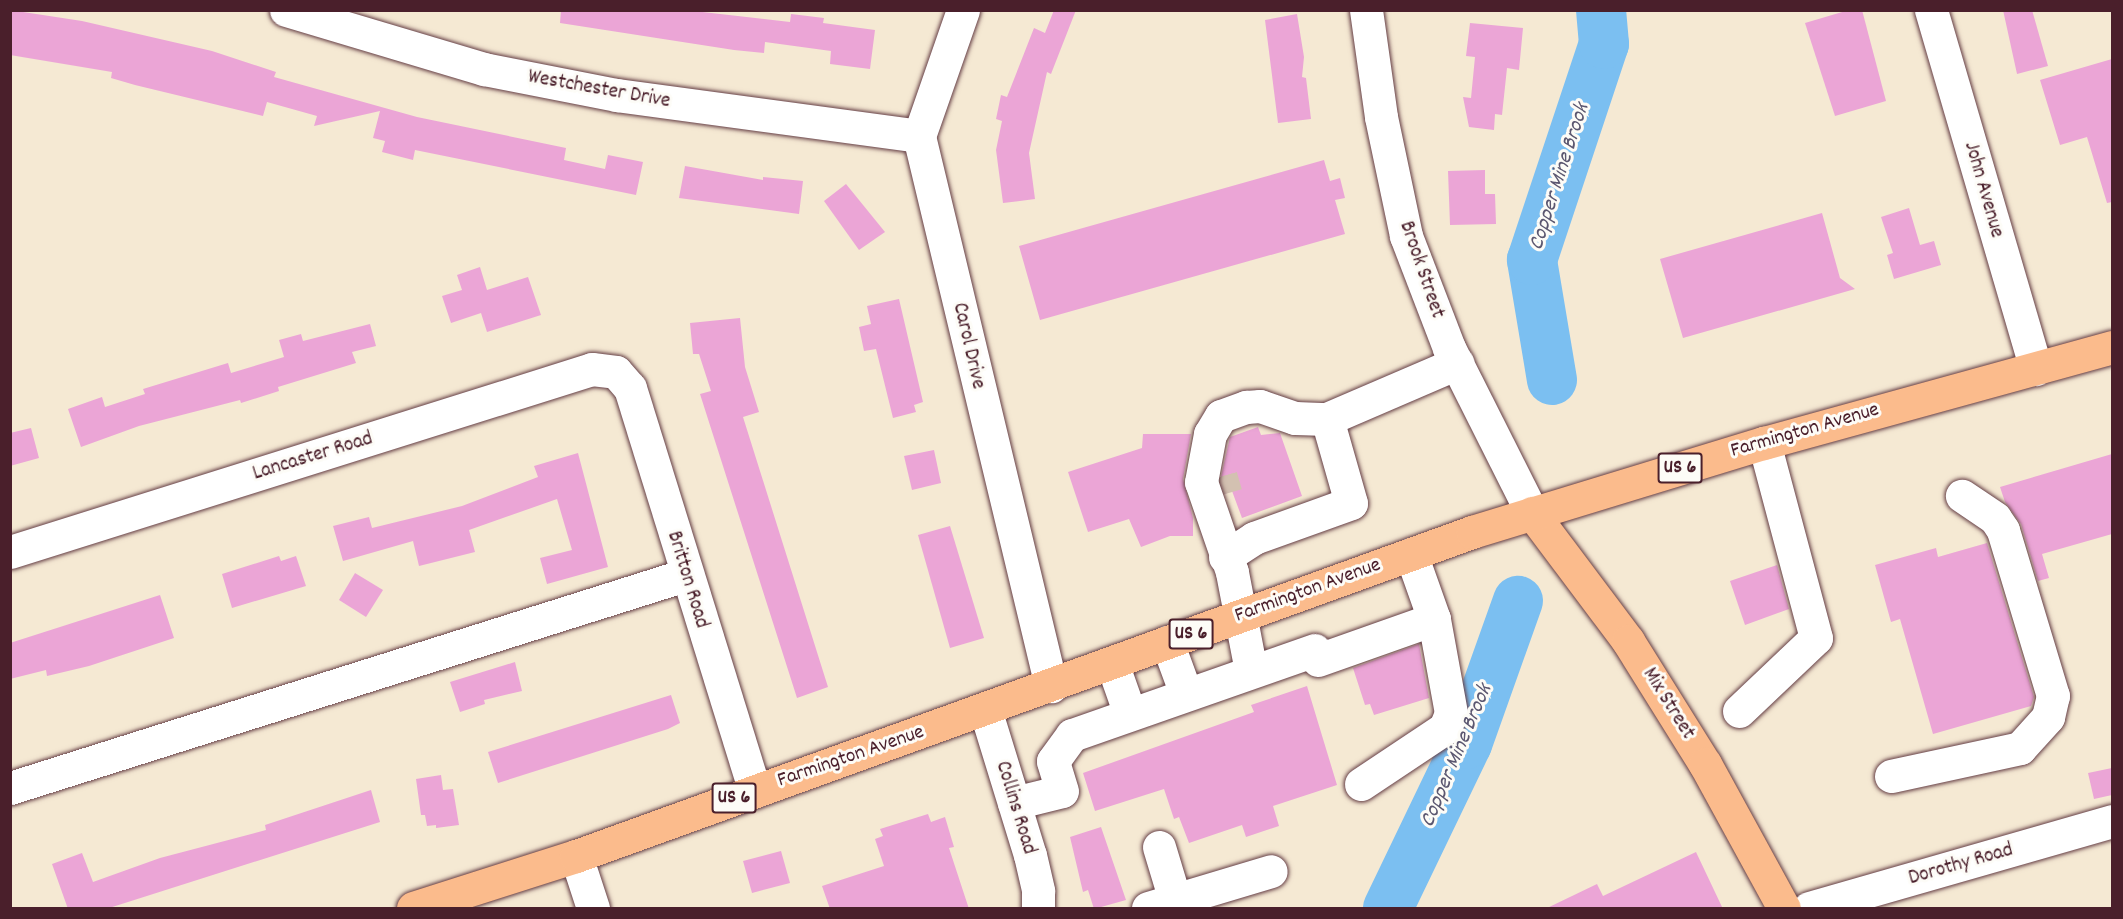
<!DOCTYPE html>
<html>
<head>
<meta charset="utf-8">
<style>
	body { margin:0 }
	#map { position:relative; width:2123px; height:919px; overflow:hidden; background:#f5e9d3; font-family:Dekko,sans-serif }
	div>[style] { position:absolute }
	.river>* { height:50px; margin:-25px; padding:0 25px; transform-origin:25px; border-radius:25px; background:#7bbff1 }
	.building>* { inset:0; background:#eba5d6 }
	.minor-tunnel>* { height:33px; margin-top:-16.5px; transform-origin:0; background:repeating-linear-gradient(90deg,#d3c1b1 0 33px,transparent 0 49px) }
	.roads { filter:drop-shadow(0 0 2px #643d44) drop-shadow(0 0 2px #643d44) }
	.minor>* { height:33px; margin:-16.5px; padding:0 16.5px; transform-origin:16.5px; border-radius:16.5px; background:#fff }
	.major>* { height:33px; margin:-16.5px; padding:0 16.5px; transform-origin:16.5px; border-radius:16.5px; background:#fbbb8c }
	.highway>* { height:33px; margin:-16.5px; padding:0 16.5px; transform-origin:16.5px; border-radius:16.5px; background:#fbbb8c }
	span { translate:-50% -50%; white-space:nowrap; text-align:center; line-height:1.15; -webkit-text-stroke:6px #fdfcf7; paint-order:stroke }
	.shield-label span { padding:2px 4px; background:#fdfcf7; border:2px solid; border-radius:4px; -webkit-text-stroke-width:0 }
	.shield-label { font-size:20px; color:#4a1f2b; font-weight:700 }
	.street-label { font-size:21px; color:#4a1f2b }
	.water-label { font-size:22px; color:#5b5770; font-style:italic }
	.frame { position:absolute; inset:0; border:12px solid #4a1f2b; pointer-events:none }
</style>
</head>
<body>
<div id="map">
	<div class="river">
		<i style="left:1552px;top:380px;width:122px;rotate:-99.5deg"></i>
		<i style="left:1532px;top:260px;width:228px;rotate:-71.6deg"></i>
		<i style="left:1604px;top:44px;width:34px;rotate:-95deg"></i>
		<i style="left:1388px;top:908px;width:182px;rotate:-64.3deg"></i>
		<i style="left:1467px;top:744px;width:152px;rotate:-70.4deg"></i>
	</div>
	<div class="building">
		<i style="clip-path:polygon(10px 10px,82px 21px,212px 51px,276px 72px,274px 77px,417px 117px,566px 148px,564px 160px,605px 169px,608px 155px,643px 162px,636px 195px,415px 150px,413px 160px,382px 152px,385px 141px,373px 138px,380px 111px,314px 126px,317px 116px,267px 102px,263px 116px,135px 85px,111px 78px,112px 72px,10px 55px)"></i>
		<i style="clip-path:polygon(561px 10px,685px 10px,790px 22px,791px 14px,824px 18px,823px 23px,875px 30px,870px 69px,830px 64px,831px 51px,765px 42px,764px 53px,734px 50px,560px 23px)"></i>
		<i style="clip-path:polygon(1054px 10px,1076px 10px,1051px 74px,1047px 72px,1029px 153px,1035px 199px,1003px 203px,996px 150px,1002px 121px,996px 119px,1001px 95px,1007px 97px,1034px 28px,1045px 33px)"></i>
		<i style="clip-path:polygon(1849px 10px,1862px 10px,1886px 101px,1835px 116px,1805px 23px)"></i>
		<i style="clip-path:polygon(2003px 10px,2032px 10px,2048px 66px,2017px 74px)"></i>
		<i style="clip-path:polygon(1297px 14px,1304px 57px,1302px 77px,1306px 78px,1311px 119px,1278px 123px,1265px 20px)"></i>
		<i style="clip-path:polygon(1470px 23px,1523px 28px,1519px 70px,1507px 68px,1502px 115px,1495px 114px,1494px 130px,1469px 127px,1463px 97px,1471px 98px,1475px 57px,1466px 56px)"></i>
		<i style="clip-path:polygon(2112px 59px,2112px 202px,2107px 203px,2087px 137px,2060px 145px,2040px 80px)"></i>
		<i style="clip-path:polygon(1324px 160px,1330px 181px,1340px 178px,1345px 198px,1335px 200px,1345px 234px,1040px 320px,1019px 246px)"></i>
		<i style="clip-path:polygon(685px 166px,763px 180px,763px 177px,803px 181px,799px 214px,679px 198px)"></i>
		<i style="clip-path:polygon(1485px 170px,1485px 194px,1495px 194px,1496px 224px,1450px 225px,1448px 171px)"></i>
		<i style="clip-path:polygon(846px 184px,885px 232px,859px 250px,824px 201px)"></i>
		<i style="clip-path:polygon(1909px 208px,1920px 245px,1934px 241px,1941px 265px,1894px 279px,1887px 255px,1893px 253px,1881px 217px)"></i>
		<i style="clip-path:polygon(1822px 213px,1840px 278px,1855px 289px,1683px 338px,1660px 259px)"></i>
		<i style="clip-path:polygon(480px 267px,487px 290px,528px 277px,541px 315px,487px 332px,481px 313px,451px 323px,442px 296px,462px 290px,457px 275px)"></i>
		<i style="clip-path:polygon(899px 299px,923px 402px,914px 405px,916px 412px,893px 418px,876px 349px,864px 351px,859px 327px,871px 324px,867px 306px)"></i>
		<i style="clip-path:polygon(740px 318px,745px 367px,759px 412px,743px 417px,828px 687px,797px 698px,700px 394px,711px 391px,699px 354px,693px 354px,690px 323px)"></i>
		<i style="clip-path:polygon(370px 324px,376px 346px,352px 352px,356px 363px,278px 387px,279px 391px,241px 403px,240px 400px,139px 426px,81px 447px,68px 409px,102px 397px,105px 407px,145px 394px,143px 389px,228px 363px,231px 373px,284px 357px,279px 340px,301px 334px,303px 341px)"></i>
		<i style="clip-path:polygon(1258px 427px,1261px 435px,1280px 433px,1302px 496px,1242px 518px,1232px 491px,1225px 494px,1220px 481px,1230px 437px)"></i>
		<i style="clip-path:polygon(31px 428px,39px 458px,10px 466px,10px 433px)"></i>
		<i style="clip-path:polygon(1143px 434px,1191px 434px,1183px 479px,1193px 518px,1193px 536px,1170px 536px,1141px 547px,1129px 519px,1088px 532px,1068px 472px,1142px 448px)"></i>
		<i style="clip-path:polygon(934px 450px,941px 483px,912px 490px,904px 456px)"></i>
		<i style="clip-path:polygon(578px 453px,608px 567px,547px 584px,540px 558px,572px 550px,557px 499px,469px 530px,475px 552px,419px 566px,413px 541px,343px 561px,333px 526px,369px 517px,372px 528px,462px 506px,538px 477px,534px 466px)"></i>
		<i style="clip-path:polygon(2112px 454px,2112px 534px,2042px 554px,2049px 578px,2038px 581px,2021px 524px,2005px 502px,2000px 487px)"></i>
		<i style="clip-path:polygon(950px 526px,984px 638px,950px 648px,918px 535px)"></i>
		<i style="clip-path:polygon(1987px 543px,2034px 697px,2031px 706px,1933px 734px,1900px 619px,1891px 622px,1875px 565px,1936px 548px,1938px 557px)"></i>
		<i style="clip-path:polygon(279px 556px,281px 561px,296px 556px,306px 586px,232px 608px,222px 574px)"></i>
		<i style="clip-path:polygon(1777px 565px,1789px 609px,1745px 625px,1730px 581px)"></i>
		<i style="clip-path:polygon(355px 573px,383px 590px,366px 617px,339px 600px)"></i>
		<i style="clip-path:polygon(160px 595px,174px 638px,89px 666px,47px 676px,46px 670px,10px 679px,10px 643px)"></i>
		<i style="clip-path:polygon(1419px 644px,1429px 698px,1374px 715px,1370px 704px,1365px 705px,1353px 668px)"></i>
		<i style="clip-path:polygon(515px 662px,522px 691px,484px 700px,485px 704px,460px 712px,450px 682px)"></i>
		<i style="clip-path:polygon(1307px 686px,1337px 785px,1273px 806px,1279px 826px,1246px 837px,1242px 825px,1189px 843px,1179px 817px,1174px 819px,1164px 789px,1095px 811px,1083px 773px,1254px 712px,1251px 705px)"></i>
		<i style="clip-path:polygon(671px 695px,680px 723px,668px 729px,498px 783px,488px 752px)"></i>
		<i style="clip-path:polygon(2112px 768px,2112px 795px,2094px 799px,2088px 773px)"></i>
		<i style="clip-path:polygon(441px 775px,443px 790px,453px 789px,459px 825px,436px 828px,436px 825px,427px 826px,425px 815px,421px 815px,416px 779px)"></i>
		<i style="clip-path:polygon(371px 790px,380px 822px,106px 909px,68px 909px,52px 864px,82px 853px,93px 882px,160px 858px,266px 830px,265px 825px)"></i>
		<i style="clip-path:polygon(928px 814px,931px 822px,945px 817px,954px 847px,949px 848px,969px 909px,830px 909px,822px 886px,884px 866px,875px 839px,883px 836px,880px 829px)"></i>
		<i style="clip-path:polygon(1101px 827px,1126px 900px,1094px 909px,1088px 890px,1083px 892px,1070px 837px)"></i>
		<i style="clip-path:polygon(781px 851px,790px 883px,752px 893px,743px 861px)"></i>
		<i style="clip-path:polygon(1696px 852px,1723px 909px,1545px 909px,1597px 884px,1603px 896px)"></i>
	</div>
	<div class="minor-tunnel">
		<i style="left:1221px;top:476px;width:18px;rotate:74deg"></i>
	</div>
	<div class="roads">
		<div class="minor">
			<i style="left:286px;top:10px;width:207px;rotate:16.6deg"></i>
			<i style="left:484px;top:69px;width:136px;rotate:11.1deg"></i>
			<i style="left:617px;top:95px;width:305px;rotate:7.7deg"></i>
			<i style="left:963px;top:10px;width:133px;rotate:109.2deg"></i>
			<i style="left:919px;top:136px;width:566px;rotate:76.5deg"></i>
			<i style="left:1366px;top:10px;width:108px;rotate:82deg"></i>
			<i style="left:1381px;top:117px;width:122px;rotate:78.1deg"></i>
			<i style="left:1406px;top:236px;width:120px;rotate:69deg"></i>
			<i style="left:1449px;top:348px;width:185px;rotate:63.3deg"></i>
			<i style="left:1931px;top:10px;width:374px;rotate:73.7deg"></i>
			<i style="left:10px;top:552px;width:610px;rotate:-17.45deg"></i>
			<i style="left:592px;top:369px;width:24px;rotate:7deg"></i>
			<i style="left:616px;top:372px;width:21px;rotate:49deg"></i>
			<i style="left:630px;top:388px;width:422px;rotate:72.8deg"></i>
			<i style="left:1225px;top:557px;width:35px;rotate:-33deg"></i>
			<i style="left:1254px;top:538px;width:103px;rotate:-19.8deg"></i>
			<i style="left:1351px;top:503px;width:87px;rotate:-105.9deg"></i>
			<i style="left:1327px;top:419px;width:142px;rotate:-23.3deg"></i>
			<i style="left:1167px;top:642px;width:55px;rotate:69.9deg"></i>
			<i style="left:1318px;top:660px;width:123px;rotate:-19.5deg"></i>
			<i style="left:1112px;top:663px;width:54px;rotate:70.6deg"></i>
			<i style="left:1251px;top:671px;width:101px;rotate:-100.9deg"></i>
			<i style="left:1232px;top:572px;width:95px;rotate:-109deg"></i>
			<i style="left:1201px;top:482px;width:49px;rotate:-79.4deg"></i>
			<i style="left:1210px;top:434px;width:21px;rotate:-59deg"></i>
			<i style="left:1221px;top:416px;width:27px;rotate:-20deg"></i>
			<i style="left:1246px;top:407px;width:14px;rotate:-4deg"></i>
			<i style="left:1260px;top:406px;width:37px;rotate:19deg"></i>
			<i style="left:1295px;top:418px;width:32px;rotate:2deg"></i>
			<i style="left:985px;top:709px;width:153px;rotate:72.9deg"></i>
			<i style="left:1030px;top:855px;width:37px;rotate:77deg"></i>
			<i style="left:1038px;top:891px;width:17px;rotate:90deg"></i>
			<i style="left:1739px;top:711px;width:106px;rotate:-43.5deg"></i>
			<i style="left:1816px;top:638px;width:202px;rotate:-104.9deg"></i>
			<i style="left:1891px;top:776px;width:132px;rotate:-12.2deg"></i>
			<i style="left:2020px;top:748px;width:42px;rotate:-47.9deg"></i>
			<i style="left:2048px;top:717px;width:22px;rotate:-77deg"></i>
			<i style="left:2053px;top:696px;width:173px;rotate:-106.8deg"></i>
			<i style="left:2003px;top:530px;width:14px;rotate:-124deg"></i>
			<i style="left:1995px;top:518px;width:40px;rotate:-146deg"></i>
			<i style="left:1361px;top:784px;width:101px;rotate:-33.7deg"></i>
			<i style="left:1445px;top:728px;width:16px;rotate:-68deg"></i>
			<i style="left:1451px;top:713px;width:96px;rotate:-100.3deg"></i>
			<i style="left:1434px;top:619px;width:69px;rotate:-109.5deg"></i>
			<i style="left:10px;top:788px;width:708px;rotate:-17.51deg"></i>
			<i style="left:1014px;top:803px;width:49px;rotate:-14deg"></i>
			<i style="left:1062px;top:791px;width:31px;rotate:-107deg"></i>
			<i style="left:1053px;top:761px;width:32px;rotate:-54deg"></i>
			<i style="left:1072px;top:735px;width:257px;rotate:-19.3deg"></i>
			<i style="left:1159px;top:847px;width:55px;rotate:73.2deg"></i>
			<i style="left:576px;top:856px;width:55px;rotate:71.9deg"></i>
			<i style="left:1148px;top:908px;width:128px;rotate:-16.7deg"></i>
			<i style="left:1809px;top:908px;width:315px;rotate:-16deg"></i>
		</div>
		<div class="major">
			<i style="left:1532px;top:513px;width:160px;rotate:53.1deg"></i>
			<i style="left:1628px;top:641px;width:145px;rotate:58deg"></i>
			<i style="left:1705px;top:764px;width:164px;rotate:61.3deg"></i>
		</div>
		<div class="highway">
			<i style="left:413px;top:908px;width:171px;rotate:-17.7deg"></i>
			<i style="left:576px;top:856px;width:953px;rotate:-19.88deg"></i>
			<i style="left:1472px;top:532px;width:305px;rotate:-17deg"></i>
			<i style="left:1764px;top:443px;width:361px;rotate:-15.4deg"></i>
		</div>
	</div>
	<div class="shield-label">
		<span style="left:1680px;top:468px">US 6</span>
		<span style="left:1191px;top:634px">US 6</span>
		<span style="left:734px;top:798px">US 6</span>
	</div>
	<div class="street-label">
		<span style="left:599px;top:90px;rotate:10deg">Westchester Drive</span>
		<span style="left:1983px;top:190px;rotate:74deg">John Avenue</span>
		<span style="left:1421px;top:270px;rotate:71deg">Brook Street</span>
		<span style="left:968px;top:346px;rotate:77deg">Carol Drive</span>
		<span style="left:1805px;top:431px;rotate:-16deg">Farmington Avenue</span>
		<span style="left:313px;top:457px;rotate:-17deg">Lancaster Road</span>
		<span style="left:687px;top:580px;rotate:73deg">Britton Road</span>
		<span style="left:1308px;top:591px;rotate:-20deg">Farmington Avenue</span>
		<span style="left:1668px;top:704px;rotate:58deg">Mix Street</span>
		<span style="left:851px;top:757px;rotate:-19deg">Farmington Avenue</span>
		<span style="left:1015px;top:808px;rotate:73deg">Collins Road</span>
		<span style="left:1961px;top:865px;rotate:-16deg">Dorothy Road</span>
	</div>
	<div class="water-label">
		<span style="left:1560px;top:177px;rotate:-72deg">Copper Mine Brook</span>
		<span style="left:1457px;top:756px;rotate:-67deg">Copper Mine Brook</span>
	</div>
	<div class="frame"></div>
</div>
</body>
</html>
